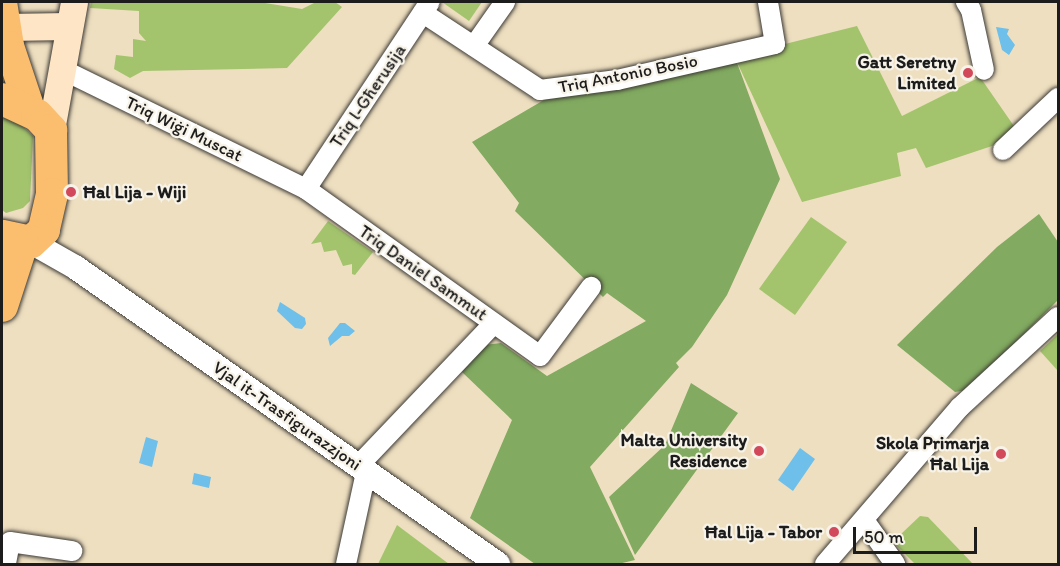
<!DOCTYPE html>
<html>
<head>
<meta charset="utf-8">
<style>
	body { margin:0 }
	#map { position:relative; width:1060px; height:566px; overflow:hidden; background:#eedfc0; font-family:Itim,sans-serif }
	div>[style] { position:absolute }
	.green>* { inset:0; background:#a3c46d }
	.forest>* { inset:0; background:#82aa60 }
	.water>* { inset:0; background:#6ebfe9 }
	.roads { filter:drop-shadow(0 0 2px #3c3935) drop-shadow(0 0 2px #3c3935) }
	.minor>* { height:20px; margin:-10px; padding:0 10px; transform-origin:10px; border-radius:10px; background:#fff }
	.tertiary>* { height:24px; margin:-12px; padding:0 12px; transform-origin:12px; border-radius:12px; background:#fff }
	.secondary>* { height:27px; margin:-13.5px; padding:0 13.5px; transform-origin:13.5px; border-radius:13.5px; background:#fde5c5 }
	.primary>* { height:30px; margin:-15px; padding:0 15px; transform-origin:15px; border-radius:15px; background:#fbbd6e }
	.trunk>* { height:32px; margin:-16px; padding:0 16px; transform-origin:16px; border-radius:16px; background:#fbbd6e }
	.dots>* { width:16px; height:16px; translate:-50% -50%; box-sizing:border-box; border:3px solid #f7f3e8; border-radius:50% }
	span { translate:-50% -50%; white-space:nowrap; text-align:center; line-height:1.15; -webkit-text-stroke:4.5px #f7f3e8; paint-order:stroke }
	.poi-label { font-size:18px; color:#1c1c1c; font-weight:700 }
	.right { translate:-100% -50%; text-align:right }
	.left { translate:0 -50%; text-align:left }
	.street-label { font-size:18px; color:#1c1c1c }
	.frame { position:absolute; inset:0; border:3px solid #1c1c1c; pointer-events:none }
	.scale { position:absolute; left:853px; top:527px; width:124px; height:27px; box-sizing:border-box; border:3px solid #1c1c1c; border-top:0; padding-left:8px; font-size:18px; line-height:21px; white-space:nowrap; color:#1c1c1c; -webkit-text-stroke:4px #f7f3e8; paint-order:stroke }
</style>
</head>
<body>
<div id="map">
	<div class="green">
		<i style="clip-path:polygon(91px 2px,259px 2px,302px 9px,316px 2px,335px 2px,342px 7px,287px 68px,143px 71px,130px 78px,114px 69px,116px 55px,133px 57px,133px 39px,146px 41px,139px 33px,139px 11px,90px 8px)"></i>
		<i style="clip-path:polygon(442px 2px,482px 2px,469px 21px)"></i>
		<i style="clip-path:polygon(857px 26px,902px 116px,980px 77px,1016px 129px,995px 145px,926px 168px,916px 148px,897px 153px,901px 176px,802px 202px,736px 60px,785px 44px)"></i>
		<i style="clip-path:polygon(5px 117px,19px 123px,33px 136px,30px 201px,23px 208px,6px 213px,2px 210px,2px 119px)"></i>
		<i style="clip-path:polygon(811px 217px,847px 242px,795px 315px,759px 289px)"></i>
		<i style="clip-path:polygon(328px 221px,373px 252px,355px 275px,352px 274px,352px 264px,343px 266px,336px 250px,324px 252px,321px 242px,311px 244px)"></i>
		<i style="clip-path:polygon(1058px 334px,1058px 371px,1040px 351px)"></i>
		<i style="clip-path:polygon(920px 516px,928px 517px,973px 564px,915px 564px,896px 545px,901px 534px)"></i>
		<i style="clip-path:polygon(397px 525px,449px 564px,378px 564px)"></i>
	</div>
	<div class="forest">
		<i style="clip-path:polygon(736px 60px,780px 179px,727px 295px,692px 347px,676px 363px,679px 367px,590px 467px,635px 560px,618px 564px,535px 564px,470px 518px,512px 420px,462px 372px,484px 345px,501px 343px,547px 376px,646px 321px,607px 293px,603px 297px,515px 211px,519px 203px,472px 142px,549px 97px)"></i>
		<i style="clip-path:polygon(1039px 214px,1058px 242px,1058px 300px,968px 390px,955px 392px,897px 345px,997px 247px)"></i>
		<i style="clip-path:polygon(691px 383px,738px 413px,635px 555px,609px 497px,665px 445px)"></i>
	</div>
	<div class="water">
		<i style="clip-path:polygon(996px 27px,1009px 29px,1007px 34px,1015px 45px,1009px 55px,1002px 50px)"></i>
		<i style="clip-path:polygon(280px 302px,305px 318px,306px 324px,302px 329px,295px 328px,277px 311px)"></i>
		<i style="clip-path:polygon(340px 323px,345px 323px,355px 331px,349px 336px,342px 336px,330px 346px,328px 338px)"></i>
		<i style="clip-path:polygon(146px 437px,158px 441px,152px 467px,139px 463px)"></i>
		<i style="clip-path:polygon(800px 448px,815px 459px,793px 491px,778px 480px)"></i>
		<i style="clip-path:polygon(194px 473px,211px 477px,209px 488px,192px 484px)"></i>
	</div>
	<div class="roads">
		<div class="minor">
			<i style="left:966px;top:2px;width:9px;rotate:58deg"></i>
			<i style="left:971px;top:10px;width:61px;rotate:77.8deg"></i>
			<i style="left:423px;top:13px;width:140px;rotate:33.3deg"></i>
			<i style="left:540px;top:90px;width:78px;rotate:-7.4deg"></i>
			<i style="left:617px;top:80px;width:162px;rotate:-12.8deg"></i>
			<i style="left:775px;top:44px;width:43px;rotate:-99.5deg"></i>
			<i style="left:474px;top:46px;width:54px;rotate:-54.8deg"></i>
			<i style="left:61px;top:69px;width:273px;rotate:26.1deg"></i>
			<i style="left:306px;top:189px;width:287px;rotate:35.5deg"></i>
			<i style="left:540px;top:356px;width:86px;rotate:-53.5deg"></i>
			<i style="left:1003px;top:150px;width:76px;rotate:-43.4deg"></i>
			<i style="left:306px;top:189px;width:224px;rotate:-56.5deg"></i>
			<i style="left:358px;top:466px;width:197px;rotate:-46.4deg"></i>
			<i style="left:864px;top:520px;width:54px;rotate:54.8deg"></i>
			<i style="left:2px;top:562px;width:4px;rotate:14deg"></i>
			<i style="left:6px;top:563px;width:21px;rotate:-79deg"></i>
			<i style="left:10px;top:542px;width:63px;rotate:8.3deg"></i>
			<i style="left:346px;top:564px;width:94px;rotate:-77.7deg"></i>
			<i style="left:825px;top:564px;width:207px;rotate:-49.3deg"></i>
			<i style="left:960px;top:407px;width:133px;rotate:-42.6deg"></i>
		</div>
		<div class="tertiary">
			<i style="left:31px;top:242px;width:51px;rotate:29.6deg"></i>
			<i style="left:75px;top:267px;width:517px;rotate:35.07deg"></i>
		</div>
		<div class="secondary">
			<i style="left:6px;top:27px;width:62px;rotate:-0.9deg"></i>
			<i style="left:51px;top:130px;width:130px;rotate:-79.8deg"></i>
		</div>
		<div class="primary">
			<i style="left:2px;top:2px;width:45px;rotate:81deg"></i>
			<i style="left:9px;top:46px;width:70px;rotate:71.6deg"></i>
		</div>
		<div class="trunk">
			<i style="left:2px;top:99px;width:38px;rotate:25deg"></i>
			<i style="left:37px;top:115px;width:21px;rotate:47deg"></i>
			<i style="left:51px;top:130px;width:64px;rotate:89.1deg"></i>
			<i style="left:52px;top:194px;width:37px;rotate:103deg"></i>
			<i style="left:44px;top:230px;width:18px;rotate:137deg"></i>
			<i style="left:31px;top:242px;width:30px;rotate:-168deg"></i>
			<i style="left:2px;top:306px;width:68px;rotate:-72.1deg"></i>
		</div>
	</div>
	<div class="dots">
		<i style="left:968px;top:73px;background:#d1495b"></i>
		<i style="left:71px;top:192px;background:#d1495b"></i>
		<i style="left:759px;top:451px;background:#d1495b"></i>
		<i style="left:1001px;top:454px;background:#d1495b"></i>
		<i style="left:834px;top:532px;background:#d1495b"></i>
	</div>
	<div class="poi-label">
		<span class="right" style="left:956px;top:73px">Gatt Seretny<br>Limited</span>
		<span class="left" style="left:83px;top:192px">Ħal Lija - Wiji</span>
		<span class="right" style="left:747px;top:451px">Malta University<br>Residence</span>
		<span class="right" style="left:989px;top:454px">Skola Primarja<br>Ħal Lija</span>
		<span class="right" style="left:822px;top:532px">Ħal Lija - Tabor</span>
	</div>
	<div class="street-label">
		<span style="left:628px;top:74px;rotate:-11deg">Triq Antonio Bosio</span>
		<span style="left:368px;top:96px;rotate:-56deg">Triq l-Għerusija</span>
		<span style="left:184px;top:129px;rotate:26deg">Triq Wiġi Muscat</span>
		<span style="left:423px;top:273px;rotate:35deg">Triq Daniel Sammut</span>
		<span style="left:287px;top:416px;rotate:35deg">Vjal it-Trasfigurazzjoni</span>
	</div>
	<div class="frame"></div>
	<div class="scale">50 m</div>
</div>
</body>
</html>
